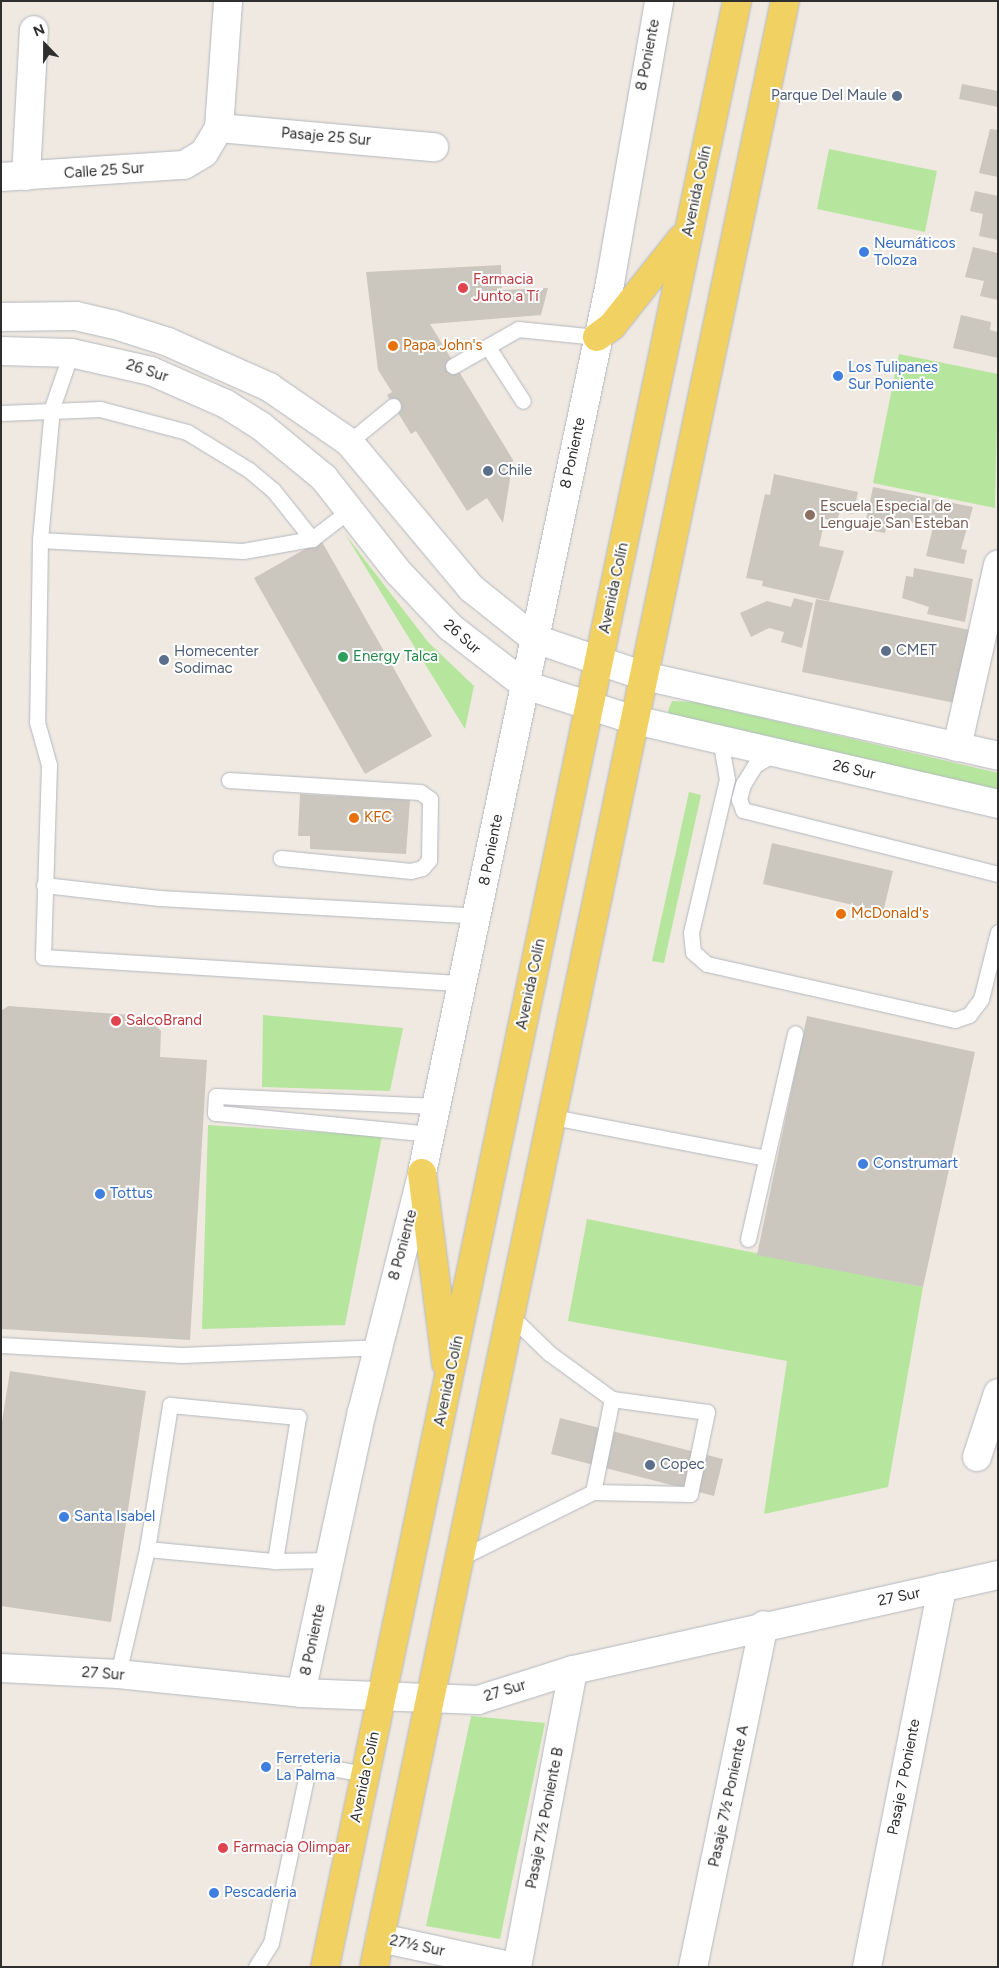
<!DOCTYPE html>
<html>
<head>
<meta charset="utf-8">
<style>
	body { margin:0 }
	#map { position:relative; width:999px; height:1968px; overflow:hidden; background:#efe9e1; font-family:Figtree,sans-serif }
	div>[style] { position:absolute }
	.green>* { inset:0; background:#b6e59e }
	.building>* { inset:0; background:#cbc7bf }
	.roads { filter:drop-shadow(0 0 1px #b4b7c1) drop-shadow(0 0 1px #b4b7c1) }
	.lane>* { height:15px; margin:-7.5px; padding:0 7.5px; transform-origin:7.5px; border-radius:7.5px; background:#fff }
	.street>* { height:28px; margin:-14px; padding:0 14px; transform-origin:14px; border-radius:14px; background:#fff }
	.secondary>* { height:28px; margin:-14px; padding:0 14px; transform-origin:14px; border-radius:14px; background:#fff }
	.primary>* { height:28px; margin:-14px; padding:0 14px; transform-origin:14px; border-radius:14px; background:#f2d163 }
	.dots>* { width:14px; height:14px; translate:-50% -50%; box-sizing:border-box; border:2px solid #fff; border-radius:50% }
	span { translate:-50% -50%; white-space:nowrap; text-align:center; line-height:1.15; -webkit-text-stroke:4px #fff; paint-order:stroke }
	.street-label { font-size:15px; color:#2e2e2e }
	.service-label { font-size:15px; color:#4e5e75 }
	.right { translate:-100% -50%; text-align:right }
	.left { translate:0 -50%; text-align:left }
	.shop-label { font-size:15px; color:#366cbe }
	.health-label { font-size:15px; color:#be3a42 }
	.food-label { font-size:15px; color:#c56008 }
	.education-label { font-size:15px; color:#785e54 }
	.leisure-label { font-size:15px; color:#27864d }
	.frame { position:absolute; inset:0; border:2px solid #2e2e2e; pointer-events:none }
	.north { position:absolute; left:20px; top:20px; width:50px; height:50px; -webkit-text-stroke:4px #fff; paint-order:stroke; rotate:338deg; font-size:14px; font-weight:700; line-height:20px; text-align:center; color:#2e2e2e }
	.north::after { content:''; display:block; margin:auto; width:18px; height:22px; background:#2e2e2e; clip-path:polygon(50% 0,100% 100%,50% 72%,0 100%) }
</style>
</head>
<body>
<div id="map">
	<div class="green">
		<i style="clip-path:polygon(829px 149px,937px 171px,925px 232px,817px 209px)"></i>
		<i style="clip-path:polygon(899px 354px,998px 374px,995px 508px,873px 483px)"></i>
		<i style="clip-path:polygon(345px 534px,428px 642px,474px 686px,465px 729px)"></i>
		<i style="clip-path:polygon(672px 701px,695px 702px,998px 773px,998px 792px,673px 718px,668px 711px)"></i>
		<i style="clip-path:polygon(689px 792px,701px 795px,664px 963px,652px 961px)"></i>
		<i style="clip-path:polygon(263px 1015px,403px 1028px,390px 1091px,262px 1087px)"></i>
		<i style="clip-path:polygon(208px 1125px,382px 1136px,345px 1325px,202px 1329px)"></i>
		<i style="clip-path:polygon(587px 1219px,923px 1287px,888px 1487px,764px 1514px,787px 1361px,568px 1321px)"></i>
		<i style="clip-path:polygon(471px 1716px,545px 1723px,500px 1939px,426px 1926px)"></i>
	</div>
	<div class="building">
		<i style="clip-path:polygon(962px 84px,998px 91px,998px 107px,959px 99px)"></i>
		<i style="clip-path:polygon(990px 129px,998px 130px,998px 177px,979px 173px)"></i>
		<i style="clip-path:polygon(975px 191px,998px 196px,998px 240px,979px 236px,983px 214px,970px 211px)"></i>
		<i style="clip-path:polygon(973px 247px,998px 253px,998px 300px,980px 296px,984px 281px,965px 277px)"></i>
		<i style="clip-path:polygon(501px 265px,502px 290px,548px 288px,541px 315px,430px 324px,513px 460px,503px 523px,487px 498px,467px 511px,416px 431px,411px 434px,387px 395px,392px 392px,378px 370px,366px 272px)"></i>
		<i style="clip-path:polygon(961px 315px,991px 322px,990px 330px,998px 332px,998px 358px,953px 348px)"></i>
		<i style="clip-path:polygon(774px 474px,858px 492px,853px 514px,840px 511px,837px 521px,825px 519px,819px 546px,844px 551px,829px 601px,762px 586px,763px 581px,746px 578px,765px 494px,770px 495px)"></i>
		<i style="clip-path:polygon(873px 487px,973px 507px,961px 549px,967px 550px,964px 564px,926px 556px,933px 527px,888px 518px,885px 533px,864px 529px)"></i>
		<i style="clip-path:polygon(321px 540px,432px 736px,365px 774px,254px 578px)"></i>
		<i style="clip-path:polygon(914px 568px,973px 579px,965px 622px,927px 614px,929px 607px,902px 598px,906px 576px,913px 577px)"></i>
		<i style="clip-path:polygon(794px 598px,813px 603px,802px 648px,781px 642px,784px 632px,769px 628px,751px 637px,740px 613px,767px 601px,791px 607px)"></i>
		<i style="clip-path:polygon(816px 599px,970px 630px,955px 703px,802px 672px)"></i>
		<i style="clip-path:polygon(300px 794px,410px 800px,406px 854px,310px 849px,310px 836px,298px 836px)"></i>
		<i style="clip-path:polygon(772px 843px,893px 871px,883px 912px,763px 884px)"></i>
		<i style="clip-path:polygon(8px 1006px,145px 1016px,161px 1031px,160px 1057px,207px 1060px,190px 1340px,1px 1329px,1px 1011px)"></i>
		<i style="clip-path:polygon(807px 1016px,975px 1052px,923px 1287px,757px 1255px)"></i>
		<i style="clip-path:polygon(10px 1371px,146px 1391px,111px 1622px,1px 1606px,1px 1428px)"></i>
		<i style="clip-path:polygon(560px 1418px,723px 1459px,714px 1496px,551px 1454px)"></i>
	</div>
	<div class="roads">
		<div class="lane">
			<i style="left:488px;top:347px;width:64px;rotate:57.1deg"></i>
			<i style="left:71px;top:353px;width:58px;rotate:109.1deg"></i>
			<i style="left:52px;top:408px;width:133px;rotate:95.2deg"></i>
			<i style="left:40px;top:540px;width:182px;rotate:90.9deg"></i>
			<i style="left:37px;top:722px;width:45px;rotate:74.4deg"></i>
			<i style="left:49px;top:765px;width:192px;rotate:91.8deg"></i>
			<i style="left:43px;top:957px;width:420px;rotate:3.6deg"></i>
			<i style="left:453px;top:366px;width:75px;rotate:-29.6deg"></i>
			<i style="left:518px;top:329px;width:79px;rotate:5.8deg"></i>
			<i style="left:1px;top:413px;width:99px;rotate:-2.3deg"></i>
			<i style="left:100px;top:409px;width:90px;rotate:14.8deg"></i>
			<i style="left:187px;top:432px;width:73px;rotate:31.5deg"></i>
			<i style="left:249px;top:470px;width:31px;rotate:40deg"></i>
			<i style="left:273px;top:490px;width:63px;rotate:51.5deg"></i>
			<i style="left:349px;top:442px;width:57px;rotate:-39.3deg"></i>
			<i style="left:40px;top:540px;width:203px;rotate:3.1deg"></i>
			<i style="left:243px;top:551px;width:70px;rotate:-9.9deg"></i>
			<i style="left:312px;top:539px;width:49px;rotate:-37.6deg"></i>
			<i style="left:720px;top:739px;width:41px;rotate:80.1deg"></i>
			<i style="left:727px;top:779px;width:158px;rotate:103.2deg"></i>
			<i style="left:691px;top:933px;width:19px;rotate:84deg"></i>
			<i style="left:693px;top:952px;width:18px;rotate:41deg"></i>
			<i style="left:707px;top:964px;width:254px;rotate:12.7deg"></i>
			<i style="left:955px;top:1020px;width:15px;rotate:-20deg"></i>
			<i style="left:969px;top:1015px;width:20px;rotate:-53deg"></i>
			<i style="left:981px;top:999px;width:69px;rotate:-75.8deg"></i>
			<i style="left:775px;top:753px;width:23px;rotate:149deg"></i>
			<i style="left:755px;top:765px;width:22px;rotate:122deg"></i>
			<i style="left:743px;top:784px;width:16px;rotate:105deg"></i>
			<i style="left:739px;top:799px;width:12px;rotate:70deg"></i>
			<i style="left:743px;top:810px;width:263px;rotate:14.1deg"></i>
			<i style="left:229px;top:780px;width:191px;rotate:3.6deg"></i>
			<i style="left:420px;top:792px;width:12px;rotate:35deg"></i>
			<i style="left:430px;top:799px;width:61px;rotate:90.9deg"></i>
			<i style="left:429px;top:860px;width:11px;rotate:131deg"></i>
			<i style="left:422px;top:868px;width:11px;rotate:165deg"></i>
			<i style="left:411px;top:871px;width:131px;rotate:-174.3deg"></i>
			<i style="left:44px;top:885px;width:116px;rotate:6.4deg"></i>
			<i style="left:159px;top:898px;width:320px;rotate:3.2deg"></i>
			<i style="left:553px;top:1117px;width:217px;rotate:10.9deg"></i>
			<i style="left:431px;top:1134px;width:217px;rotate:-174.4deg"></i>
			<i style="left:215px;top:1113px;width:17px;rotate:-87deg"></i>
			<i style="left:216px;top:1096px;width:220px;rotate:2.6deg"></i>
			<i style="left:748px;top:1239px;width:211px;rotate:-77.1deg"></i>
			<i style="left:1px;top:1345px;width:181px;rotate:3.2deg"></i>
			<i style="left:182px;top:1355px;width:196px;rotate:-2.3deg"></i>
			<i style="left:593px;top:1492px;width:97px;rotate:1.2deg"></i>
			<i style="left:690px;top:1494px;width:84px;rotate:-78.3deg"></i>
			<i style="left:707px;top:1412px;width:96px;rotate:-172.2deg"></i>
			<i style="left:147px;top:1549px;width:129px;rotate:5.4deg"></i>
			<i style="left:275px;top:1561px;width:56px;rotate:-1deg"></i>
			<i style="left:460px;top:1558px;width:148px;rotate:-26.4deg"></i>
			<i style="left:593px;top:1492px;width:95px;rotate:-78.5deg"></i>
			<i style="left:612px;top:1399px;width:78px;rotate:-143.9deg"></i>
			<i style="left:549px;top:1353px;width:53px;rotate:-135.8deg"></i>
			<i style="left:118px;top:1674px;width:128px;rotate:-76.9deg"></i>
			<i style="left:147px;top:1549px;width:146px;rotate:-80.9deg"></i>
			<i style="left:170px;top:1405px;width:129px;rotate:5.4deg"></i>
			<i style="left:298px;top:1417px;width:146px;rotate:99.1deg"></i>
			<i style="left:256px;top:1967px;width:28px;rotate:-58deg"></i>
			<i style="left:271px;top:1943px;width:183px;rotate:-78deg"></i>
			<i style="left:309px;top:1764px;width:58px;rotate:10deg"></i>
		</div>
		<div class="street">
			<i style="left:219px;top:128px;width:216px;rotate:5.1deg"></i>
			<i style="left:26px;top:176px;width:146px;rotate:-86.9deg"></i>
			<i style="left:1px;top:177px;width:183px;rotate:-3.8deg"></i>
			<i style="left:184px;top:165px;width:23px;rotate:-31deg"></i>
			<i style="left:204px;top:153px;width:29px;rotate:-59deg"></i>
			<i style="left:219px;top:128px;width:127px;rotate:-85.9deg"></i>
			<i style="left:957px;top:747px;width:187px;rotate:-77.3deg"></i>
			<i style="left:977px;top:1457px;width:67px;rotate:-71.8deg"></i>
			<i style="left:301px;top:1693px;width:288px;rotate:-77.8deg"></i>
			<i style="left:362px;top:1412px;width:244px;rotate:-75.8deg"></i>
			<i style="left:380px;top:1938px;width:137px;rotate:12.2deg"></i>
			<i style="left:517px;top:1967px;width:302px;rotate:-79.3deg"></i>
			<i style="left:693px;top:1967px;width:349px;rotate:-78.3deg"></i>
			<i style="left:867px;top:1967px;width:387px;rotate:-78.8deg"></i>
		</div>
		<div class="secondary">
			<i style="left:1px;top:317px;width:75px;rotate:-0.8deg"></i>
			<i style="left:76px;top:316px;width:37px;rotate:13deg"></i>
			<i style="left:112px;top:324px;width:59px;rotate:17.8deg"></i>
			<i style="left:168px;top:342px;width:111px;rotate:24deg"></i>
			<i style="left:269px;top:387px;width:97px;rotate:34.5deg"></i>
			<i style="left:349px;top:442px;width:190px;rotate:50.1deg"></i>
			<i style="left:471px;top:588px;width:82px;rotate:38.6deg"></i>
			<i style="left:535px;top:639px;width:115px;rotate:18.7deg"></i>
			<i style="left:644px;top:676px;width:363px;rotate:12.7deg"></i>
			<i style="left:1px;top:351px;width:70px;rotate:1.6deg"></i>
			<i style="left:71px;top:353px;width:82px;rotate:12.7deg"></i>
			<i style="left:151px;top:371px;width:82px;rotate:23.7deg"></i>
			<i style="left:226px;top:404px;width:41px;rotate:32.2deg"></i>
			<i style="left:261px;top:426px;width:82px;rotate:39.5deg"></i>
			<i style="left:324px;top:478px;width:120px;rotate:51.8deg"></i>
			<i style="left:398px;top:572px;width:76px;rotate:46.6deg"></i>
			<i style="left:450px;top:627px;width:95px;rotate:37.7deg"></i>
			<i style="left:525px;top:685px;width:115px;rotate:17.7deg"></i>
			<i style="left:635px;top:720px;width:373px;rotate:13deg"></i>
			<i style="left:422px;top:1173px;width:910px;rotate:-78.07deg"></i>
			<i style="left:610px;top:283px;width:286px;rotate:-80.1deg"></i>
			<i style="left:1px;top:1668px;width:117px;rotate:2.9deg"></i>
			<i style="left:118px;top:1674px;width:184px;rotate:5.9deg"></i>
			<i style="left:301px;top:1693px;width:177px;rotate:2.3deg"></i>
			<i style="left:478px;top:1700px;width:100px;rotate:-17.5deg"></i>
			<i style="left:573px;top:1670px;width:435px;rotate:-12.6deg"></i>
		</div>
		<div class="primary">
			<i style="left:597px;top:337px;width:19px;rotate:-36deg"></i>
			<i style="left:612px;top:326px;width:112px;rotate:-51.5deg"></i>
			<i style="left:422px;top:1173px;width:192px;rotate:82.8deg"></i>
			<i style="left:325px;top:1967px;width:2009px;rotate:-78.16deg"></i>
			<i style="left:374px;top:1967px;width:2009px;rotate:-78.19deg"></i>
		</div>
	</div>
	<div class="dots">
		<i style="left:897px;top:96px;background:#5c6f8a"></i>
		<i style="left:864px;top:252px;background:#3f7fe0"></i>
		<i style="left:463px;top:288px;background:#e0444e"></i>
		<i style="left:393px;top:346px;background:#e8710a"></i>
		<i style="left:838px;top:376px;background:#3f7fe0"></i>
		<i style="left:488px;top:471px;background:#5c6f8a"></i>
		<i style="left:810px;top:515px;background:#8d6e63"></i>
		<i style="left:886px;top:651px;background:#5c6f8a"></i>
		<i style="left:343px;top:657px;background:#2e9e5b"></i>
		<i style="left:164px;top:660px;background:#5c6f8a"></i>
		<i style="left:354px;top:818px;background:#e8710a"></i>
		<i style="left:841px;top:914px;background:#e8710a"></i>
		<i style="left:116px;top:1021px;background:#e0444e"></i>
		<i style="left:863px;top:1164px;background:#3f7fe0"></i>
		<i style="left:100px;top:1194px;background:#3f7fe0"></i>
		<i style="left:650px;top:1465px;background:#5c6f8a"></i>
		<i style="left:64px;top:1517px;background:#3f7fe0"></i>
		<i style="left:266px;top:1767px;background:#3f7fe0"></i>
		<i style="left:223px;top:1848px;background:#e0444e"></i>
		<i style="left:214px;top:1893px;background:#3f7fe0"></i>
	</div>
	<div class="street-label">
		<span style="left:648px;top:55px;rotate:-79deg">8 Poniente</span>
		<span style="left:326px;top:137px;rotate:5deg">Pasaje 25 Sur</span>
		<span style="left:104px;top:171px;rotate:-4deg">Calle 25 Sur</span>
		<span style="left:697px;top:191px;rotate:-78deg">Avenida Colín</span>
		<span style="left:147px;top:371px;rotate:18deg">26 Sur</span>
		<span style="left:573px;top:453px;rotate:-78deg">8 Poniente</span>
		<span style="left:614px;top:588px;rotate:-78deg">Avenida Colín</span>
		<span style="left:462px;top:637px;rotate:41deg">26 Sur</span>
		<span style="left:854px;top:770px;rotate:13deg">26 Sur</span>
		<span style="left:491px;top:850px;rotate:-79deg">8 Poniente</span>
		<span style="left:531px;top:984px;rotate:-78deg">Avenida Colín</span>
		<span style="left:403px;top:1245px;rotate:-75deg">8 Poniente</span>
		<span style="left:449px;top:1381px;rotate:-78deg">Avenida Colín</span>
		<span style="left:899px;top:1597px;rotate:-12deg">27 Sur</span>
		<span style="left:313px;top:1640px;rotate:-78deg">8 Poniente</span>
		<span style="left:103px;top:1674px;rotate:4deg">27 Sur</span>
		<span style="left:505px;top:1691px;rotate:-17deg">27 Sur</span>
		<span style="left:365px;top:1777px;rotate:-78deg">Avenida Colín</span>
		<span style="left:904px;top:1777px;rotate:-79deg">Pasaje 7 Poniente</span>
		<span style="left:729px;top:1796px;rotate:-78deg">Pasaje 7½ Poniente A</span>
		<span style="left:545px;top:1818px;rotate:-79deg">Pasaje 7½ Poniente B</span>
		<span style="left:417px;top:1946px;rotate:12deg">27½ Sur</span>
	</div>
	<div class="service-label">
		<span class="right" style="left:887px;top:96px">Parque Del Maule</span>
		<span class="left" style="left:498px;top:471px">Chile</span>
		<span class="left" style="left:174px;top:660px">Homecenter<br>Sodimac</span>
		<span class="left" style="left:896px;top:651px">CMET</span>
		<span class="left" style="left:660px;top:1465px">Copec</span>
	</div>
	<div class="shop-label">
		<span class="left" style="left:874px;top:252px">Neumáticos<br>Toloza</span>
		<span class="left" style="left:848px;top:376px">Los Tulipanes<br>Sur Poniente</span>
		<span class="left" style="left:873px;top:1164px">Construmart</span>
		<span class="left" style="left:110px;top:1194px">Tottus</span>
		<span class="left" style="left:74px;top:1517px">Santa Isabel</span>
		<span class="left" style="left:276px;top:1767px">Ferreteria<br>La Palma</span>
		<span class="left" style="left:224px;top:1893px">Pescaderia</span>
	</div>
	<div class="health-label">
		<span class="left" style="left:473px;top:288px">Farmacia<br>Junto a Tí</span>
		<span class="left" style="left:126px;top:1021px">SalcoBrand</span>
		<span class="left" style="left:233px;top:1848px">Farmacia Olimpar</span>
	</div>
	<div class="food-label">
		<span class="left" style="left:403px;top:346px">Papa John's</span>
		<span class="left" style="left:364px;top:818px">KFC</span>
		<span class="left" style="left:851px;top:914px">McDonald's</span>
	</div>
	<div class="education-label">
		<span class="left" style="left:820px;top:515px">Escuela Especial de<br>Lenguaje San Esteban</span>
	</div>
	<div class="leisure-label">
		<span class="left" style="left:353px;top:657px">Energy Talca</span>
	</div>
	<div class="frame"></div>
	<div class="north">N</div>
</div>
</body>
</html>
